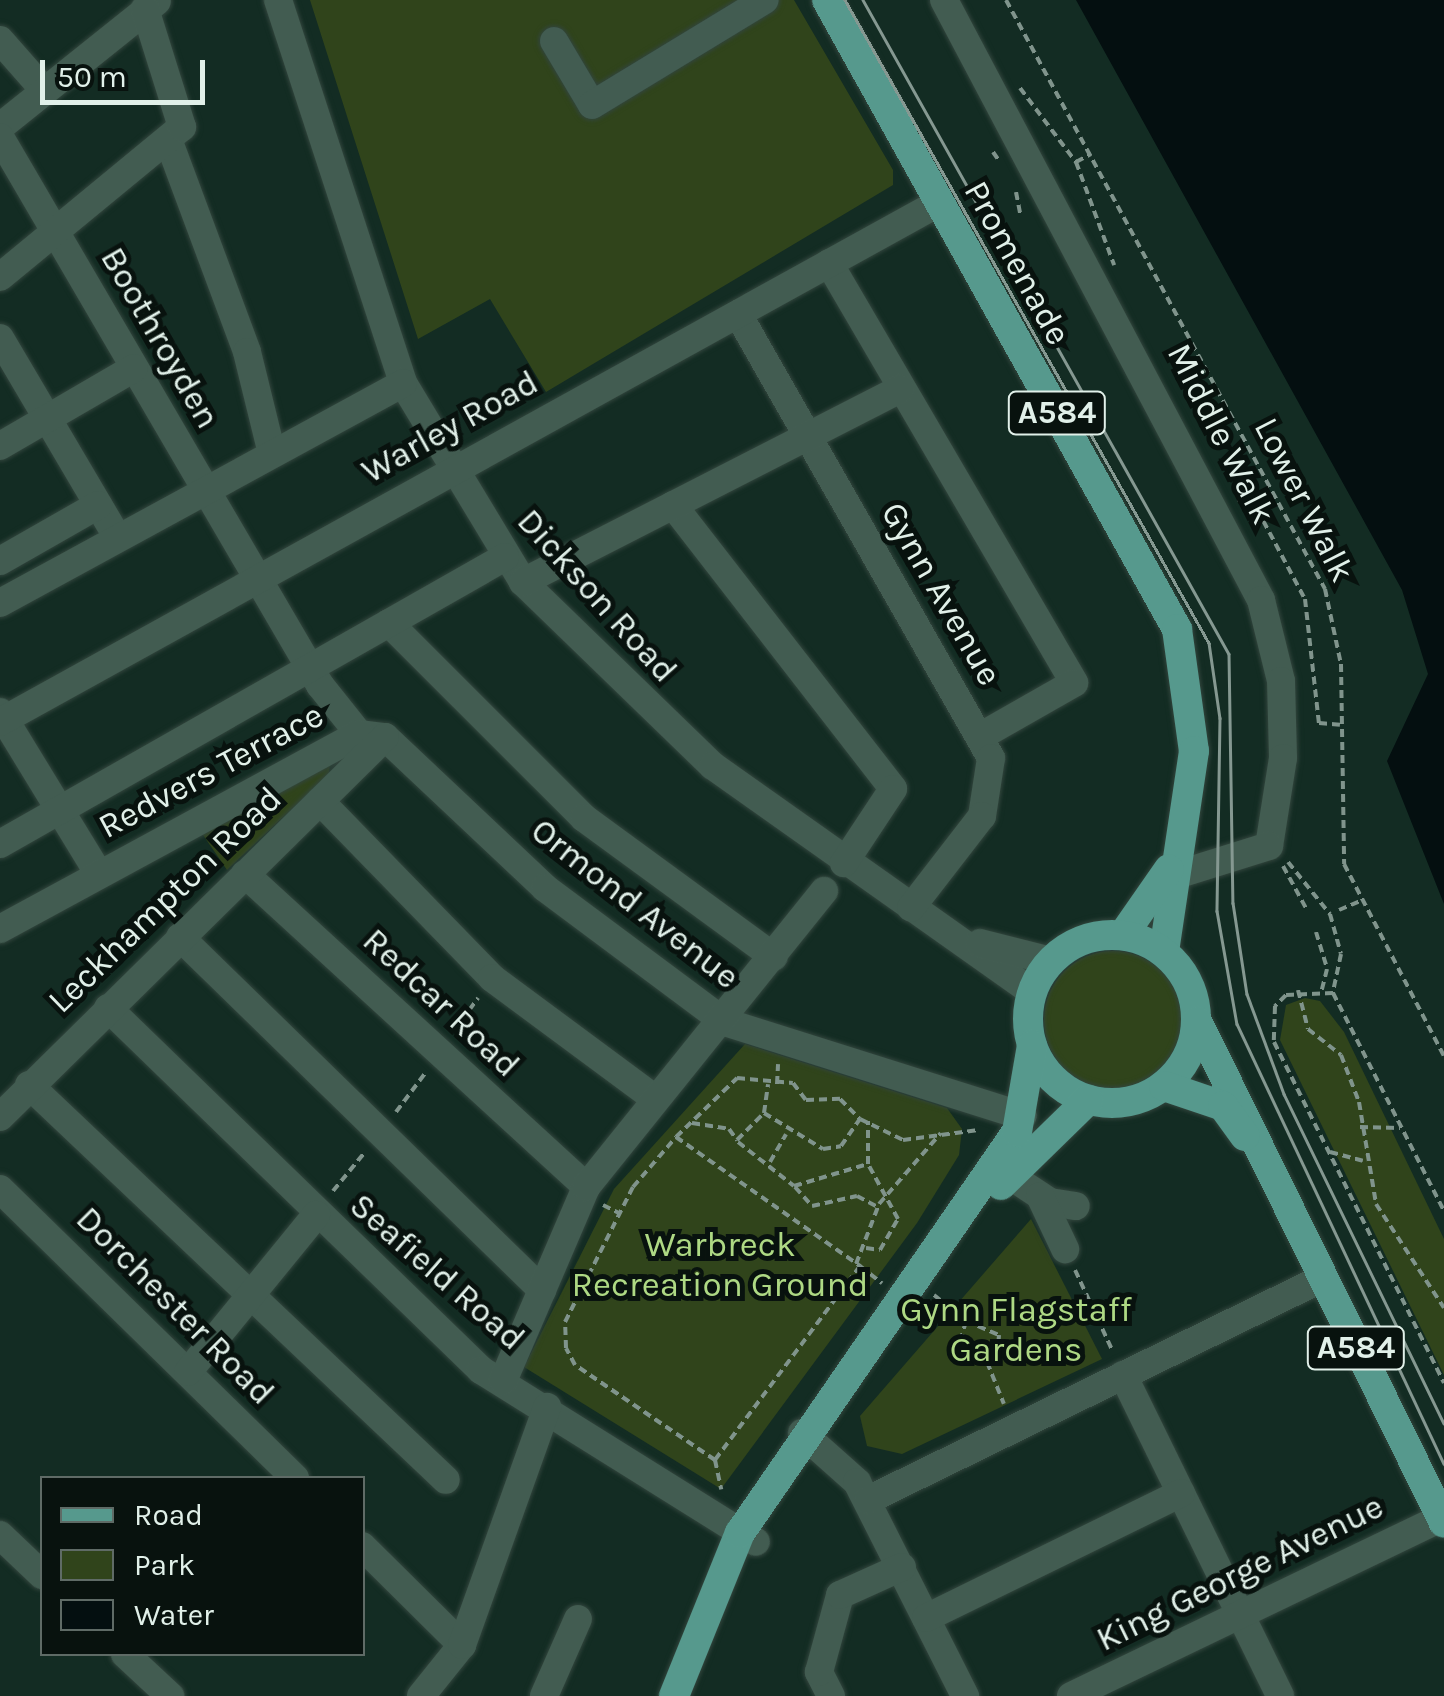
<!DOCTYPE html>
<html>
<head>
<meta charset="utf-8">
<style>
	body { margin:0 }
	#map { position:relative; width:1444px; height:1696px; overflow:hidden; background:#132c23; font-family:Karla,sans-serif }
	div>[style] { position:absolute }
	.green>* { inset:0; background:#30441b }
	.round { border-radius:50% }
	.water>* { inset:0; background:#040f10 }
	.path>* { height:4px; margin-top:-2px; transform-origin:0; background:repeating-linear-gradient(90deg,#80948c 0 8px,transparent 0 13px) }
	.roads { filter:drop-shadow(0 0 2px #32453d) drop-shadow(0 0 2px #32453d) }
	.minor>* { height:28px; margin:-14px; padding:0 14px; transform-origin:14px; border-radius:14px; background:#425c51 }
	.major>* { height:30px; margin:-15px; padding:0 15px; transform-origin:15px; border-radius:15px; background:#56998d }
	.major>.ring { margin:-15px; padding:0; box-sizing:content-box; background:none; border:30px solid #56998d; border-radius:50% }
	.tram>* { height:2.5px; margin:-1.25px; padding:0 1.25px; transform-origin:1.25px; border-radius:1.25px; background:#859891 }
	span { translate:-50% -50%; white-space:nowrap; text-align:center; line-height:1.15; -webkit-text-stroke:10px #08120e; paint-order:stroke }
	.shield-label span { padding:2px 8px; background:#08120e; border:2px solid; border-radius:8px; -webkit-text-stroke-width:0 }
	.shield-label { font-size:32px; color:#e1f0e9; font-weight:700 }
	.street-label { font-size:35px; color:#e1f0e9 }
	.park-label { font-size:35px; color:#aed984 }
	.legend { position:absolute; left:40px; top:1476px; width:325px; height:180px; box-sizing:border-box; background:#08120e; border:2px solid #5f6b66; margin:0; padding:12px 18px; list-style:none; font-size:30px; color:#e1f0e9 }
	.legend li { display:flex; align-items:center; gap:20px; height:50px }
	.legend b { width:50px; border:2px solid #5f6b66 }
	.scale { position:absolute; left:40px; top:60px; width:165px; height:45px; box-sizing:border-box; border:5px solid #e1f0e9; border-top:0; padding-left:12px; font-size:30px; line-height:35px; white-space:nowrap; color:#e1f0e9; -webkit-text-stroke:8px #08120e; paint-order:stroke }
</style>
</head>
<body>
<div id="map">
	<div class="green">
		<i style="clip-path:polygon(310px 0,794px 0,893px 170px,893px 185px,546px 392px,490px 299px,418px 339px)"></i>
		<i style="clip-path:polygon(330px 764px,329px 774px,227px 870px,201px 832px)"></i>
		<i class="round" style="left:1044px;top:951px;width:138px;height:138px"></i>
		<i style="clip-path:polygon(1305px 998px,1320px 1001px,1344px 1032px,1444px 1239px,1444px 1375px,1280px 1040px,1286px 1005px)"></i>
		<i style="clip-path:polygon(745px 1044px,947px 1108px,962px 1129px,959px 1155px,917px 1223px,721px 1489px,524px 1367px,614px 1189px)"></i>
		<i style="clip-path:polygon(1031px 1219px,1102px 1359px,902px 1454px,867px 1446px,860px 1416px)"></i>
	</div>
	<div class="water">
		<i style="clip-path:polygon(1076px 0,1444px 0,1444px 904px,1387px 761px,1428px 674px,1402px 590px)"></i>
	</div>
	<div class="path">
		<i style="left:1006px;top:0;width:670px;rotate:61.56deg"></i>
		<i style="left:1325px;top:589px;width:77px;rotate:78deg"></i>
		<i style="left:1341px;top:664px;width:200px;rotate:89.1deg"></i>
		<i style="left:1344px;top:864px;width:216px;rotate:62.5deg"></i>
		<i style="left:1020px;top:88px;width:93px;rotate:52.9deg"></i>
		<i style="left:1076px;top:162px;width:17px;rotate:-28deg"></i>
		<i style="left:993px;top:152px;width:12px;rotate:55deg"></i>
		<i style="left:1076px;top:162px;width:110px;rotate:69.7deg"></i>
		<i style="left:1016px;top:192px;width:25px;rotate:79deg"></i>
		<i style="left:1237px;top:500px;width:14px;rotate:-8deg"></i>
		<i style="left:1251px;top:498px;width:115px;rotate:61.9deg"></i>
		<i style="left:1305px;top:599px;width:125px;rotate:83.6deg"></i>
		<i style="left:1319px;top:723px;width:21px;rotate:5deg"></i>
		<i style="left:213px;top:842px;width:21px;rotate:43deg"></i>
		<i style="left:1288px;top:862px;width:67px;rotate:51.1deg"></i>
		<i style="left:1330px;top:914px;width:41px;rotate:74.6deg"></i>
		<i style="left:1341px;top:954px;width:40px;rotate:102deg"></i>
		<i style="left:1333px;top:993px;width:245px;rotate:63deg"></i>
		<i style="left:1283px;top:866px;width:50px;rotate:61.4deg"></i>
		<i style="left:1339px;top:910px;width:26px;rotate:-23deg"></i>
		<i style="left:1316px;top:932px;width:39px;rotate:73deg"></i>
		<i style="left:1327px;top:969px;width:25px;rotate:104deg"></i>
		<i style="left:1298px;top:990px;width:40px;rotate:75.6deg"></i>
		<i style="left:1308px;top:1029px;width:42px;rotate:38.2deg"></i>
		<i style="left:1341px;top:1055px;width:50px;rotate:69deg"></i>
		<i style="left:1359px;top:1102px;width:103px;rotate:80.5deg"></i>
		<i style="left:1376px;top:1204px;width:124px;rotate:56.8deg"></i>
		<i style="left:1333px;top:993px;width:47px;rotate:177.6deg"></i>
		<i style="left:1286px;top:995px;width:16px;rotate:135deg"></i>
		<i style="left:1275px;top:1006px;width:36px;rotate:92deg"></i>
		<i style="left:1274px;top:1042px;width:381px;rotate:63.5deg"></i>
		<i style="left:454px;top:1031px;width:41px;rotate:-54deg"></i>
		<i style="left:777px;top:1084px;width:20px;rotate:-87deg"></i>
		<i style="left:396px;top:1112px;width:50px;rotate:-53.1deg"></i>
		<i style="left:764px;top:1113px;width:29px;rotate:-82deg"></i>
		<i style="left:692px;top:1123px;width:37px;rotate:9deg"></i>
		<i style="left:729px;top:1129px;width:14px;rotate:54deg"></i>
		<i style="left:737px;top:1140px;width:38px;rotate:-45deg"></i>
		<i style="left:764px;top:1113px;width:69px;rotate:31.4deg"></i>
		<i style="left:823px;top:1149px;width:18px;rotate:-9deg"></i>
		<i style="left:841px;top:1146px;width:33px;rotate:-55deg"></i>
		<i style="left:860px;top:1119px;width:48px;rotate:26deg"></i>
		<i style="left:903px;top:1140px;width:76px;rotate:-7.6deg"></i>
		<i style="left:1360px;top:1127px;width:40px;rotate:1.4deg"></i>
		<i style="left:676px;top:1137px;width:85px;rotate:-44deg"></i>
		<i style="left:737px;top:1078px;width:56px;rotate:5.1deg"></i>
		<i style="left:793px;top:1083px;width:21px;rotate:53deg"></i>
		<i style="left:806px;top:1100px;width:34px;rotate:-2deg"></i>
		<i style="left:840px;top:1099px;width:28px;rotate:45deg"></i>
		<i style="left:738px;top:1142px;width:71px;rotate:38.2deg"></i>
		<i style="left:794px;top:1186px;width:77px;rotate:-16.6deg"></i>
		<i style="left:1330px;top:1152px;width:34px;rotate:15deg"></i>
		<i style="left:770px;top:1162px;width:32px;rotate:-60deg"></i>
		<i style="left:795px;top:1187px;width:25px;rotate:48deg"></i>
		<i style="left:812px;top:1206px;width:46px;rotate:-12.5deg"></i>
		<i style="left:857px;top:1196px;width:24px;rotate:28deg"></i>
		<i style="left:333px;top:1191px;width:50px;rotate:-50.6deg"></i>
		<i style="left:603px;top:1205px;width:20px;rotate:27deg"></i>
		<i style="left:866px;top:1248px;width:14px;rotate:8deg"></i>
		<i style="left:880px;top:1250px;width:36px;rotate:-60deg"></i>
		<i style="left:898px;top:1219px;width:63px;rotate:-118.6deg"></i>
		<i style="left:868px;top:1164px;width:43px;rotate:-90deg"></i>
		<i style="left:856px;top:1264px;width:64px;rotate:-69deg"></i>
		<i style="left:879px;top:1204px;width:94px;rotate:-48.9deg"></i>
		<i style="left:860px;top:1266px;width:242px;rotate:126.8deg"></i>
		<i style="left:715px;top:1460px;width:169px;rotate:-145.8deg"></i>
		<i style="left:575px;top:1365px;width:19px;rotate:-118deg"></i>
		<i style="left:566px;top:1348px;width:26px;rotate:-92deg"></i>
		<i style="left:565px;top:1322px;width:151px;rotate:-63.3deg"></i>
		<i style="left:633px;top:1187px;width:66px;rotate:-49.3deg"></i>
		<i style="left:676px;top:1137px;width:225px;rotate:35deg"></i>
		<i style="left:860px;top:1266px;width:28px;rotate:38deg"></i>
		<i style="left:1075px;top:1270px;width:90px;rotate:65.1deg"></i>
		<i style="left:934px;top:1295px;width:41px;rotate:39.1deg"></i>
		<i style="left:966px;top:1321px;width:29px;rotate:106deg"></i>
		<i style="left:958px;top:1349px;width:32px;rotate:24deg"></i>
		<i style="left:987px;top:1362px;width:45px;rotate:68deg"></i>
		<i style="left:966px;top:1321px;width:36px;rotate:23deg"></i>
		<i style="left:999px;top:1335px;width:22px;rotate:95deg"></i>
		<i style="left:997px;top:1357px;width:11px;rotate:153deg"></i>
		<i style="left:715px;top:1460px;width:30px;rotate:78deg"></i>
	</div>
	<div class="roads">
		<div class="minor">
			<i style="left:278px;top:0;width:403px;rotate:71.9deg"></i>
			<i style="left:403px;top:383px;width:232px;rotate:58.9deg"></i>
			<i style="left:523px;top:582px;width:264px;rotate:44.1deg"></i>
			<i style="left:713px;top:766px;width:391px;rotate:35.3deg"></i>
			<i style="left:944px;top:0;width:679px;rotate:62.15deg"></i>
			<i style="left:1261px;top:600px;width:83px;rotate:76.1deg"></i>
			<i style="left:1281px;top:681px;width:77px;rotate:88.5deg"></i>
			<i style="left:1283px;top:758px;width:89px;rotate:99deg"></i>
			<i style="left:1269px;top:846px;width:97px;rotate:162.7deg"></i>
			<i style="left:0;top:40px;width:67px;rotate:48.7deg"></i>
			<i style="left:554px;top:41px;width:74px;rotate:59.3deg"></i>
			<i style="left:592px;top:105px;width:202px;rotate:-31.3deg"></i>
			<i style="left:0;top:127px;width:201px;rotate:-38.7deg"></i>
			<i style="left:0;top:137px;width:635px;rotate:59.72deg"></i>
			<i style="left:320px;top:685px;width:63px;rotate:51.5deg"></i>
			<i style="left:359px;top:734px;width:26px;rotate:7deg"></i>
			<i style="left:385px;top:737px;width:220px;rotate:43.3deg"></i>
			<i style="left:545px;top:888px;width:224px;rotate:36.7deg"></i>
			<i style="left:725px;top:1022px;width:312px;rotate:17.5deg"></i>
			<i style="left:169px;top:142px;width:224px;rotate:69.6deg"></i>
			<i style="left:247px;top:352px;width:105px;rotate:76.2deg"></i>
			<i style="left:829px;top:263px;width:486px;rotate:59.7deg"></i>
			<i style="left:1074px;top:683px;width:107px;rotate:150.3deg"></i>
			<i style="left:0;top:277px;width:236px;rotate:-39.5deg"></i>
			<i style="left:182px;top:127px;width:124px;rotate:-107.4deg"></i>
			<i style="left:738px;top:314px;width:511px;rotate:60.32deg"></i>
			<i style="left:991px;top:758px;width:59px;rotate:98.8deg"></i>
			<i style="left:982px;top:816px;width:116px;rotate:127.7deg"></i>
			<i style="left:0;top:338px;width:232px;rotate:59.5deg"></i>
			<i style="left:0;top:446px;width:155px;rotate:-30.2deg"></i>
			<i style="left:673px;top:505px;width:359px;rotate:52.2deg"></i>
			<i style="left:893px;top:789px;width:89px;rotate:123.5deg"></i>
			<i style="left:0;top:561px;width:113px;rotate:-29.7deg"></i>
			<i style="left:523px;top:582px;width:424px;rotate:-27.1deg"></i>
			<i style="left:0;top:603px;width:459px;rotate:-28.6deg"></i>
			<i style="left:389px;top:623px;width:276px;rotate:45deg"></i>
			<i style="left:584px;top:818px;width:235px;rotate:36.2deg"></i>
			<i style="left:0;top:712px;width:190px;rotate:58.6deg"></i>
			<i style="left:0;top:722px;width:1074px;rotate:-28.95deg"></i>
			<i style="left:320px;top:801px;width:247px;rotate:45.8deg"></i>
			<i style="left:492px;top:978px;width:202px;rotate:36.5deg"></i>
			<i style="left:0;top:844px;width:581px;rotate:-29.61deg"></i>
			<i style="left:245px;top:874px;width:463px;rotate:42.5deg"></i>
			<i style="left:0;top:929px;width:409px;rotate:-28.5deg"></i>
			<i style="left:180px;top:937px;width:506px;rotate:44.28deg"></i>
			<i style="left:980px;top:943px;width:73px;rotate:14.2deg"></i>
			<i style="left:108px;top:1008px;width:520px;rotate:44.14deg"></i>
			<i style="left:481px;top:1370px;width:324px;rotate:32deg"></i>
			<i style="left:29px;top:1085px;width:574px;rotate:43.45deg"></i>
			<i style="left:0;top:1117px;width:541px;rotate:-44.63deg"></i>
			<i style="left:1009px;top:1175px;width:49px;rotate:33.4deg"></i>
			<i style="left:1050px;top:1202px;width:26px;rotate:9deg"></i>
			<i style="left:0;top:1189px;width:413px;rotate:44.4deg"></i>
			<i style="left:1040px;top:1196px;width:59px;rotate:64.7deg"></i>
			<i style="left:188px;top:1372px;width:203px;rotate:-50.8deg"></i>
			<i style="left:1123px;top:1375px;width:357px;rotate:63.9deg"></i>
			<i style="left:503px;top:1381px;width:211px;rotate:-66.8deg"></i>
			<i style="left:586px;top:1187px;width:380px;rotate:-51.2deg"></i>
			<i style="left:802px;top:1433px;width:74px;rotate:41.7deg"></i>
			<i style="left:857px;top:1482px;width:240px;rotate:63.2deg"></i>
			<i style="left:868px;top:1500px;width:506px;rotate:-26.01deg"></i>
			<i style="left:0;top:1535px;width:58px;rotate:43.6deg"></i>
			<i style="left:362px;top:1546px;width:141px;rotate:44.7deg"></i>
			<i style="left:926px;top:1618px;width:284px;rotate:-26.1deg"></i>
			<i style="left:125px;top:1654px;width:62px;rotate:43deg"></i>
			<i style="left:421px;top:1696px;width:65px;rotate:-51.2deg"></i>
			<i style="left:462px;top:1645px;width:253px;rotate:-70.3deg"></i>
			<i style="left:544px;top:1696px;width:84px;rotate:-66.2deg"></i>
			<i style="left:831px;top:1696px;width:27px;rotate:-117deg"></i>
			<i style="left:819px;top:1672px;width:80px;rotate:-74.7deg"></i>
			<i style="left:840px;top:1595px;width:68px;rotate:-24.3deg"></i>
			<i style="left:1071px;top:1696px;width:411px;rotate:-25.7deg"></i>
		</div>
		<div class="major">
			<i style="left:827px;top:0;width:720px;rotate:60.91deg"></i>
			<i style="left:1177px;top:629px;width:123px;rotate:82.1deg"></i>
			<i style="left:1194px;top:751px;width:203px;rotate:98.5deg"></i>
			<i style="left:1123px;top:935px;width:80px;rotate:-55.1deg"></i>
			<i class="ring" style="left:1028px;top:935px;width:138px;height:138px"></i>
			<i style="left:1197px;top:1021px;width:559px;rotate:63.8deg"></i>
			<i style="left:1164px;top:1086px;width:62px;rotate:18.7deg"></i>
			<i style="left:1223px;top:1106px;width:37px;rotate:54deg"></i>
			<i style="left:1001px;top:1185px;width:122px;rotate:-44.3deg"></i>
			<i style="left:674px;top:1696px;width:176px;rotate:-68deg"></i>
			<i style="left:740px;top:1533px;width:487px;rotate:-55.4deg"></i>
			<i style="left:1017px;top:1132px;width:88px;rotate:-80.2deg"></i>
		</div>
	</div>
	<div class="tram">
		<i style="left:845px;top:0;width:739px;rotate:60.49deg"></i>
		<i style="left:1209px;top:643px;width:76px;rotate:81.7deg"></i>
		<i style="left:1220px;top:718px;width:193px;rotate:90.9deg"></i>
		<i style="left:1217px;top:911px;width:115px;rotate:80deg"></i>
		<i style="left:1237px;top:1024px;width:486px;rotate:64.8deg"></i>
		<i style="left:863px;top:0;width:749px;rotate:60.77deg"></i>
		<i style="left:1229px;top:654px;width:249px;rotate:89.1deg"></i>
		<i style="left:1233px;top:903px;width:92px;rotate:81.3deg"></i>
		<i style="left:1247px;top:994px;width:107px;rotate:69.7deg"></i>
		<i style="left:1284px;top:1094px;width:366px;rotate:64.1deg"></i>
	</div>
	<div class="shield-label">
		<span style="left:1057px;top:413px">A584</span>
		<span style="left:1356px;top:1348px">A584</span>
	</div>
	<div class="street-label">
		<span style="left:1017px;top:263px;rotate:61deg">Promenade</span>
		<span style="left:160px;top:338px;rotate:60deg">Boothroyden</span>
		<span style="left:450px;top:427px;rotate:-29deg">Warley Road</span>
		<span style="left:1221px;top:434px;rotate:63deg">Middle Walk</span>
		<span style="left:1304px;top:500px;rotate:63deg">Lower Walk</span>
		<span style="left:941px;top:594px;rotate:60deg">Gynn Avenue</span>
		<span style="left:597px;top:596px;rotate:48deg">Dickson Road</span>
		<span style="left:211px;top:771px;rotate:-28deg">Redvers Terrace</span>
		<span style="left:165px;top:900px;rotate:-44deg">Leckhampton Road</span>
		<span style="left:635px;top:904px;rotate:38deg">Ormond Avenue</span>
		<span style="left:441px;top:1003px;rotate:43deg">Redcar Road</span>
		<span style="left:437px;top:1272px;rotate:41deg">Seafield Road</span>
		<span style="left:175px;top:1306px;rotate:45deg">Dorchester Road</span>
		<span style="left:1240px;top:1573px;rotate:-26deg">King George Avenue</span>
	</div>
	<div class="park-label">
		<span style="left:720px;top:1265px">Warbreck<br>Recreation Ground</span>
		<span style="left:1016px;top:1330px">Gynn Flagstaff<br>Gardens</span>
	</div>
	<ul class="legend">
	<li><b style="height:12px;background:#56998d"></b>Road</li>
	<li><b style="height:28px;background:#30441b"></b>Park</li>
	<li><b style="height:28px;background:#040f10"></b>Water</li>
	</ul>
	<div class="scale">50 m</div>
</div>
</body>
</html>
